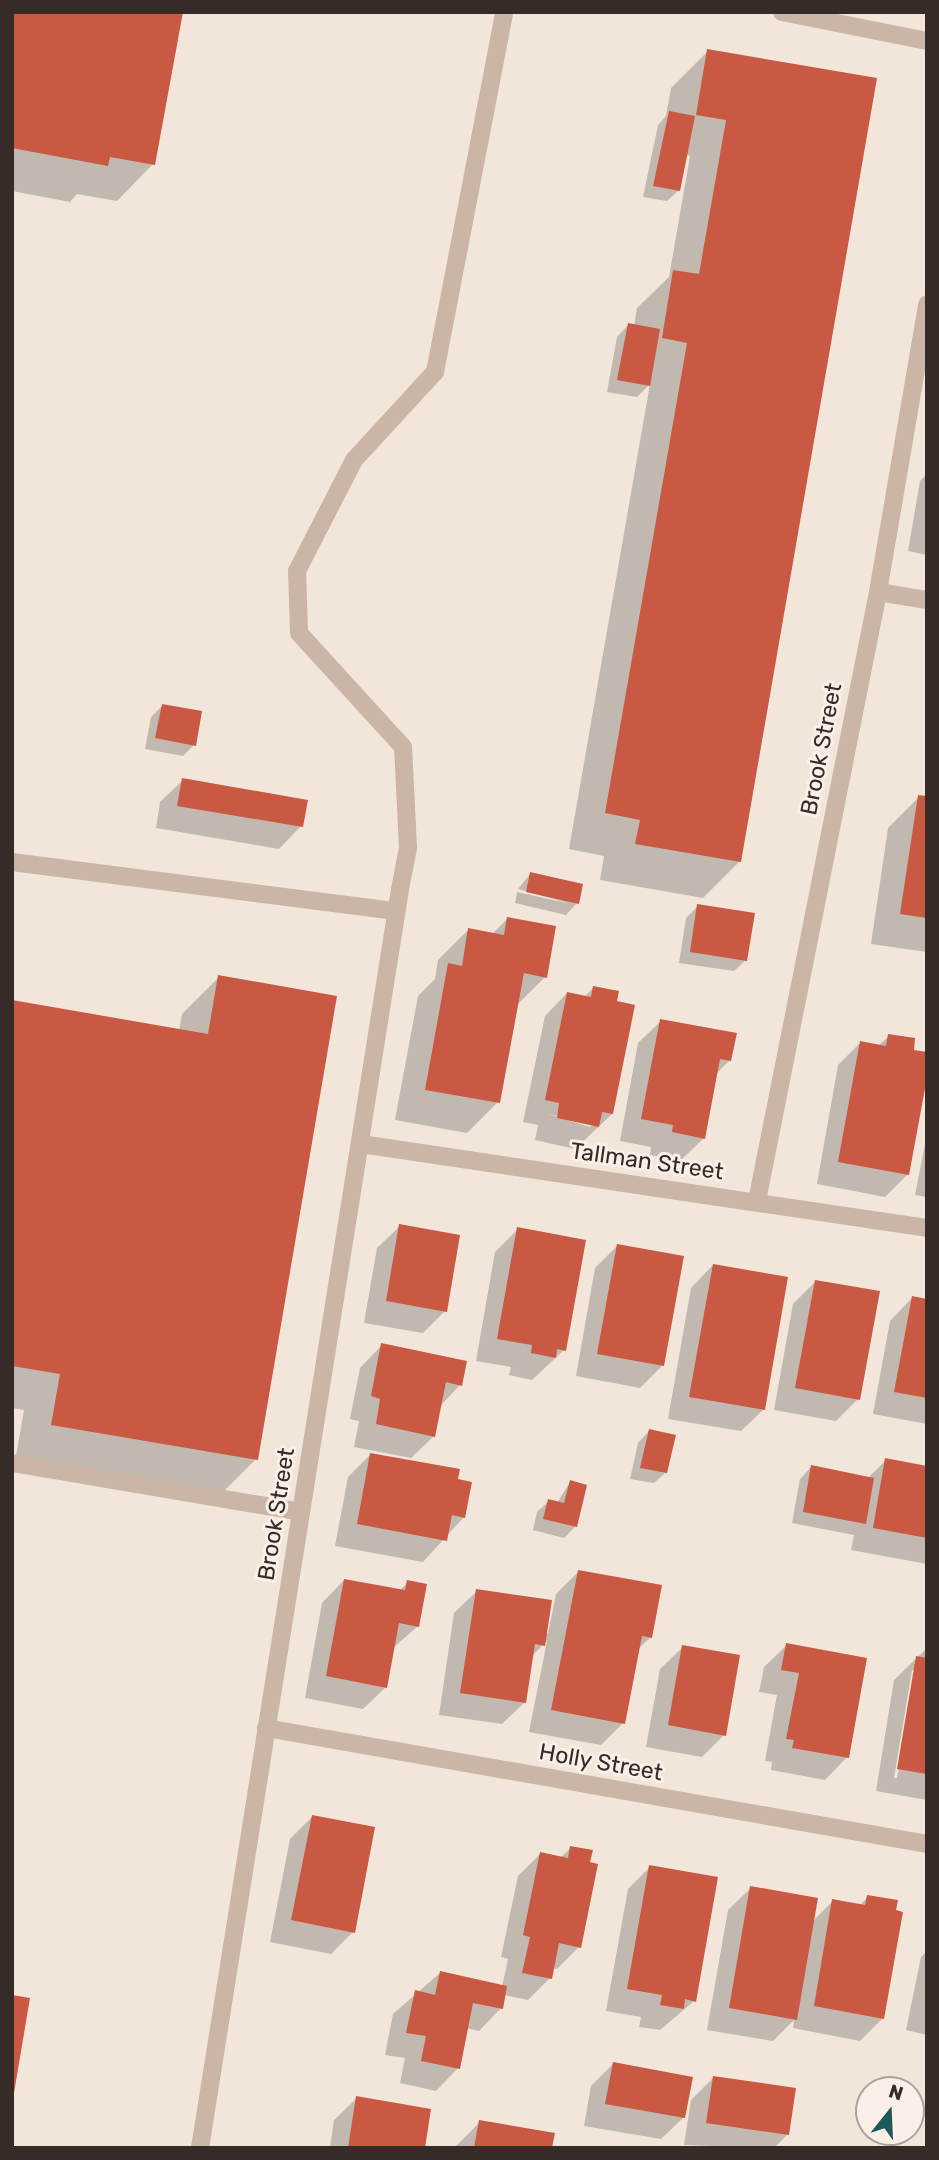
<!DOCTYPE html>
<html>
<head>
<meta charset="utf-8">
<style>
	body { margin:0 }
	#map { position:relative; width:939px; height:2160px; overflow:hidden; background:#f2e6db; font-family:Rubik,sans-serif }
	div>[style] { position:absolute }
	.shadow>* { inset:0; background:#0003 }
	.building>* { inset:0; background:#c95943 }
	.service>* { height:18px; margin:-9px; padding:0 9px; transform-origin:9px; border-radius:9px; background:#cbb5a7 }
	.minor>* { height:18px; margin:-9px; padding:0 9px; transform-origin:9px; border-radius:9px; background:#cbb5a7 }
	span { translate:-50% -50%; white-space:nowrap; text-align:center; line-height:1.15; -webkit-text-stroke:6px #faf0e8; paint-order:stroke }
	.street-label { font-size:23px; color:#372b28 }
	.frame { position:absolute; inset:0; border:14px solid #372b28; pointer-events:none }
	.north { position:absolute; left:855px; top:2076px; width:70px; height:70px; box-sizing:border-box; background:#faf0e8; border:2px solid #aca19b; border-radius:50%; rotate:18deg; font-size:19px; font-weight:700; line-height:28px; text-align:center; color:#372b28 }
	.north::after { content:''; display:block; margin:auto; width:24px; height:32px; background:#1c5a59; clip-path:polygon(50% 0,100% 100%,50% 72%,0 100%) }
</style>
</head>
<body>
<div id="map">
	<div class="shadow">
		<i style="clip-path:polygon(12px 12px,153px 164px,117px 201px,77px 194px,70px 202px,12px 191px)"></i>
		<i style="clip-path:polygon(708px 51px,875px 80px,740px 861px,703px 898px,600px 880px,604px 856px,569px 849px,650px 384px,637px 397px,607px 392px,617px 337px,628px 325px,634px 326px,637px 308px,669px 277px,690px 156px,686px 155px,679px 190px,667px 201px,643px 197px,658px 125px,666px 116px,671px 88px)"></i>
		<i style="clip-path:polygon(927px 474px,927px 555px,908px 551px,920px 481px)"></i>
		<i style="clip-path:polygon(162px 706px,194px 745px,183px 756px,145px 749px,151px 717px)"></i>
		<i style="clip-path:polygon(183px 780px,301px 826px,279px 849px,156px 828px,160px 802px)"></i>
		<i style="clip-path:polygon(919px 797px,927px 798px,927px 952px,871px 944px,888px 828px)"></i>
		<i style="clip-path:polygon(530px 874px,577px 903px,566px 915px,515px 903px,517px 892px,571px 904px,518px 889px)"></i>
		<i style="clip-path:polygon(698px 906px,746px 960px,734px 971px,679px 963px,686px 918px)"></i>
		<i style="clip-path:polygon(507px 919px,545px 977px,516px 1006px,498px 1102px,467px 1133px,395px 1120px,418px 996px,435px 979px,438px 960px,469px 929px,492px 934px)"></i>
		<i style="clip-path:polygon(219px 977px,256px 1459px,219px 1496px,15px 1462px,24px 1410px,12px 1408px,12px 1002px,179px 1031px,182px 1014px)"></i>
		<i style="clip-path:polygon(evenodd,594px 987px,612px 1114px,575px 1149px,535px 1140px,538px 1125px,523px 1122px,545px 1016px,567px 993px,584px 997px,594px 987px,548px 1114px,593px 1124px,590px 1127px,548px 1114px)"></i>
		<i style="clip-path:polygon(661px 1021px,730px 1060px,715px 1075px,704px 1138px,681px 1160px,650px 1155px,651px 1147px,620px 1141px,638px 1043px)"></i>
		<i style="clip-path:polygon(889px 1036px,908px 1174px,885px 1197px,817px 1184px,838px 1065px,860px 1043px,878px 1046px)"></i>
		<i style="clip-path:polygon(927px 1134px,927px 1197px,915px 1195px)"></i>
		<i style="clip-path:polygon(400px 1226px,445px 1311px,423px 1333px,364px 1323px,377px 1248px)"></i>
		<i style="clip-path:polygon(518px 1229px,564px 1350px,532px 1380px,509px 1375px,511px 1367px,476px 1361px,495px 1252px)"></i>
		<i style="clip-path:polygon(618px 1245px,662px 1366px,640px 1388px,576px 1376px,595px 1268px)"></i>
		<i style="clip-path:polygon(713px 1265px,764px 1409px,741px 1431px,668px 1419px,691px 1288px)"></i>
		<i style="clip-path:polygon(816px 1281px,858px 1399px,836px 1421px,774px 1410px,793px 1304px)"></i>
		<i style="clip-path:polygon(912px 1298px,927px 1301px,927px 1424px,873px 1414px,890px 1321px)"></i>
		<i style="clip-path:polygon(382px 1345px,460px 1385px,440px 1406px,434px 1436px,411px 1458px,354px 1447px,359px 1421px,350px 1419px,360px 1368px)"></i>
		<i style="clip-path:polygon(649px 1431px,666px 1472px,654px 1483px,630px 1479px,638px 1443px)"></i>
		<i style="clip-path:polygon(370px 1455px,456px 1481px,464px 1517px,423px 1562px,335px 1546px,348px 1477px)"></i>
		<i style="clip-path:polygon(886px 1460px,927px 1467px,927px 1564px,851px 1550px,854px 1535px,792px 1523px,800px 1479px,811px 1467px,868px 1478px)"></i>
		<i style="clip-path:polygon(570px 1482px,575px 1527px,564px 1538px,533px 1530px,537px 1512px,549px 1501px,557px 1503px)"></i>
		<i style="clip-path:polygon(578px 1572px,651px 1637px,637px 1650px,623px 1723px,601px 1745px,529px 1732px,547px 1641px,531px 1657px,525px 1702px,502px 1724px,439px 1715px,454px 1613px,477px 1591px,548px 1634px,556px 1594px)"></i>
		<i style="clip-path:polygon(344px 1580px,399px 1591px,408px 1582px,418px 1626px,393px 1648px,386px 1687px,363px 1709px,305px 1698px,322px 1603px)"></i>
		<i style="clip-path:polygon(787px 1645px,847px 1757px,825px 1780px,771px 1770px,772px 1762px,765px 1761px,777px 1695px,759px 1692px,764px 1667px)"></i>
		<i style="clip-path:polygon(683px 1647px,724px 1735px,702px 1757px,646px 1747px,660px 1669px)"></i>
		<i style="clip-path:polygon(evenodd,926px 1649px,927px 1800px,876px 1791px,894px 1680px,926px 1649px,912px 1670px,916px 1670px,897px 1778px,894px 1778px,912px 1670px)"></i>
		<i style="clip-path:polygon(312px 1817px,353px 1932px,331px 1954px,270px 1942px,290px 1839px)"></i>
		<i style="clip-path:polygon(571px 1848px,579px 1947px,557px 1969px,552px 1968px,550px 1978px,528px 2000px,504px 1995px,501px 2008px,479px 2031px,466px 2028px,458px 2068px,436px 2091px,400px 2083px,405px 2058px,385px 2055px,393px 2014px,440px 1973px,502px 1987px,508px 1959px,501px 1957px,518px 1876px,541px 1853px,560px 1858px)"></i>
		<i style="clip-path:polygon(650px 1867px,694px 2001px,660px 2030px,639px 2027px,641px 2017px,606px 2011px,628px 1889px)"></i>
		<i style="clip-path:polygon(751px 1888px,812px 1922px,833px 1901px,859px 1906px,868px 1897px,883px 2018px,860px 2041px,793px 2028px,794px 2020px,773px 2041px,707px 2030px,728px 1910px)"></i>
		<i style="clip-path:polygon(927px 1951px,927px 2035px,906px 2030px,921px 1957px)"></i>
		<i style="clip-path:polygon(614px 2063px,684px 2117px,661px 2139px,584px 2126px,591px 2086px)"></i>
		<i style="clip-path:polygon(713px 2078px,788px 2134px,774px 2148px,684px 2145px,691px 2100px)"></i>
		<i style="clip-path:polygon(357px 2098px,423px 2148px,330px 2148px,334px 2120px)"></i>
		<i style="clip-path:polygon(480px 2122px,551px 2148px,454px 2148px)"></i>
	</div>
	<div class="building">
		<i style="clip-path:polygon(12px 12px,183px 12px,155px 165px,110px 157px,108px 166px,12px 148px)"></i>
		<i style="clip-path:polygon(707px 49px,877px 78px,741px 862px,635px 844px,640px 820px,605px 813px,687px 343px,662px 338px,673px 270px,699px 274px,726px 120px,696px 115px)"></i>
		<i style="clip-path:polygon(669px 111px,695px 116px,680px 191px,653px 186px)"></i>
		<i style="clip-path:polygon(628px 323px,660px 329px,650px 386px,617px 380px)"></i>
		<i style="clip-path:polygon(162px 704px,202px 711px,196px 746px,155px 738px)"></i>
		<i style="clip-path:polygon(182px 778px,308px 800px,303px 827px,177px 806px)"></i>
		<i style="clip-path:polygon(918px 795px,927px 796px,927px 918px,900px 914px)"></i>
		<i style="clip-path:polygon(530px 872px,583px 884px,579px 904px,526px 892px)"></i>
		<i style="clip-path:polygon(697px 904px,755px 913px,747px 961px,690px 952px)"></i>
		<i style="clip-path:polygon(507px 917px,556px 926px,547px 978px,524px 973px,500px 1103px,425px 1090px,448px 963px,462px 966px,468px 928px,504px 935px)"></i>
		<i style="clip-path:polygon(218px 975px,337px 996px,258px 1460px,51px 1425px,60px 1374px,12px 1366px,12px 1000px,208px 1034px)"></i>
		<i style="clip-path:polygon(593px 986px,619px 991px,617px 1001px,635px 1005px,613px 1114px,602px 1112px,599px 1127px,557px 1118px,559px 1103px,545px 1100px,567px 992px,591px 997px)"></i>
		<i style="clip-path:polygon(660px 1019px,737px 1033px,731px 1061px,720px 1059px,705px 1139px,672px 1132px,673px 1125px,641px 1119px)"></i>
		<i style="clip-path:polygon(888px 1034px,915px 1038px,914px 1050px,927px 1052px,927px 1078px,909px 1175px,838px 1162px,860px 1041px,886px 1046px)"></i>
		<i style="clip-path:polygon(399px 1224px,460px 1235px,447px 1312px,386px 1301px)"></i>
		<i style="clip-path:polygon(517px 1227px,586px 1240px,566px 1351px,557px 1349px,556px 1358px,531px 1353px,532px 1345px,497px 1339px)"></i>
		<i style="clip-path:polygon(617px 1244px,684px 1256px,664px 1366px,597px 1354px)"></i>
		<i style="clip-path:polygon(713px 1264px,788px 1277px,765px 1410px,689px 1397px)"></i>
		<i style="clip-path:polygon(815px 1280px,880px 1291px,860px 1400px,795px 1388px)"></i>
		<i style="clip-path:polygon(912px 1296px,927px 1299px,927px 1398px,894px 1392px)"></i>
		<i style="clip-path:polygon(381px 1343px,467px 1361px,462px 1386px,446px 1382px,435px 1437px,376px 1424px,380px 1399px,371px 1396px)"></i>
		<i style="clip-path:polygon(649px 1429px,676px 1435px,667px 1473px,640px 1468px)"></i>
		<i style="clip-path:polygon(370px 1453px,460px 1469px,458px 1479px,472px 1482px,465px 1518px,452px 1515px,447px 1541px,357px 1524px)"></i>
		<i style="clip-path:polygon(885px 1458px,927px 1466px,927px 1538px,873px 1528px)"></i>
		<i style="clip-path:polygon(811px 1465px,874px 1478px,866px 1524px,803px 1512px)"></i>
		<i style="clip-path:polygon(570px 1480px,587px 1485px,577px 1527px,543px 1519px,548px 1499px,564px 1503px)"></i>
		<i style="clip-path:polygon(578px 1570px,662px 1585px,652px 1638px,642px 1636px,625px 1724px,551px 1710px)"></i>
		<i style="clip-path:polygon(344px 1579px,405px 1590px,407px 1580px,427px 1584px,419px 1627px,399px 1623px,387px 1688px,326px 1676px)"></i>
		<i style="clip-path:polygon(476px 1589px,552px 1600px,545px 1646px,535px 1644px,526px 1703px,460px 1693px)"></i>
		<i style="clip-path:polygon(786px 1643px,867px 1658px,849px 1758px,792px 1748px,794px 1740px,786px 1739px,799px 1673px,781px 1670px)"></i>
		<i style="clip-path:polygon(682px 1645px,740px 1655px,726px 1736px,668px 1725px)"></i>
		<i style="clip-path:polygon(916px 1656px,927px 1658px,927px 1774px,897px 1769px)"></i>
		<i style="clip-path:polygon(312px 1815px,375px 1827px,355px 1933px,291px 1920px)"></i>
		<i style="clip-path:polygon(570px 1846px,593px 1850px,590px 1862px,598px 1864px,581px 1948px,559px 1943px,552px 1979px,522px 1973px,530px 1937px,523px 1935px,540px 1852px,568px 1858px)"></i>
		<i style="clip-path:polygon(649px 1865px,718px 1877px,696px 2002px,685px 1999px,684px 2009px,660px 2005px,662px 1995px,627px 1989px)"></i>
		<i style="clip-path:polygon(750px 1886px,818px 1898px,797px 2020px,729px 2008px)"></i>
		<i style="clip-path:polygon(867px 1895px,898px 1900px,896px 1910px,903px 1912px,884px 2019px,814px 2006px,832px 1899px,865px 1905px)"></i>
		<i style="clip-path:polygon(440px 1971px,507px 1986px,503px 2009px,473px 2003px,460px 2069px,421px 2061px,426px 2036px,406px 2033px,415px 1990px,435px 1995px)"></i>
		<i style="clip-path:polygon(12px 1995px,30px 1998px,14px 2093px,12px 2093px)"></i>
		<i style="clip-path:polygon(613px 2062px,693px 2077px,685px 2118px,605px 2104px)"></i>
		<i style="clip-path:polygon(713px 2076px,796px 2088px,789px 2135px,706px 2123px)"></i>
		<i style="clip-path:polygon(356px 2096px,431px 2109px,425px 2148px,348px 2148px)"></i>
		<i style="clip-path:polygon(479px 2120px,555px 2133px,552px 2148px,474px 2148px)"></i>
	</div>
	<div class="service">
		<i style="left:782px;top:12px;width:148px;rotate:11.3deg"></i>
		<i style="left:12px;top:862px;width:387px;rotate:7.3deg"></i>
		<i style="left:400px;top:889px;width:42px;rotate:-79deg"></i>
		<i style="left:408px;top:848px;width:101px;rotate:-92.8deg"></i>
		<i style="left:403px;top:747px;width:154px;rotate:-132.4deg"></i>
		<i style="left:299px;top:633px;width:62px;rotate:-91.8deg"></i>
		<i style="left:297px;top:571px;width:125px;rotate:-62.8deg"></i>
		<i style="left:354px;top:460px;width:120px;rotate:-47.4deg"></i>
		<i style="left:435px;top:372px;width:367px;rotate:-79.1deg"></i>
		<i style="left:12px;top:1463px;width:293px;rotate:9.6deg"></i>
	</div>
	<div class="minor">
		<i style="left:878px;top:592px;width:50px;rotate:9.3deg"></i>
		<i style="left:361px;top:1144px;width:572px;rotate:8.44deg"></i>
		<i style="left:757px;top:1201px;width:621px;rotate:-78.76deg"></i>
		<i style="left:878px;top:592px;width:292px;rotate:-80.3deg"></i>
		<i style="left:266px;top:1728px;width:671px;rotate:9.95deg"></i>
		<i style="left:200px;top:2148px;width:1275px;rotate:-80.97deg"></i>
	</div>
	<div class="street-label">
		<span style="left:821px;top:749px;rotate:-79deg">Brook Street</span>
		<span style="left:647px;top:1161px;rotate:8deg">Tallman Street</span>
		<span style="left:276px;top:1514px;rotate:-81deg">Brook Street</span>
		<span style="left:601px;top:1762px;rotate:10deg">Holly Street</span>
	</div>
	<div class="frame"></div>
	<div class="north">N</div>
</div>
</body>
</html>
